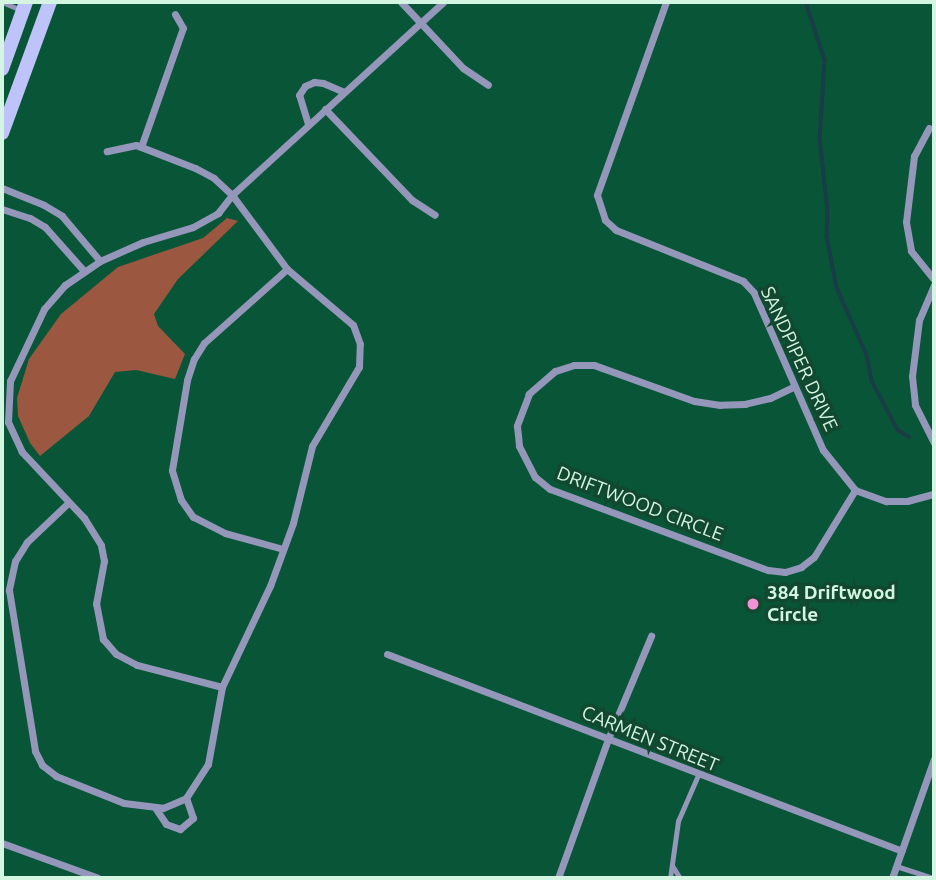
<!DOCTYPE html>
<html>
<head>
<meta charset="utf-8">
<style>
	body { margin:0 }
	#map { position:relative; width:936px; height:880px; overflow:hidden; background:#085537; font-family:Ubuntu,sans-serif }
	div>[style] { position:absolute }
	.green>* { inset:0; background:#9b573f }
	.stream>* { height:3.5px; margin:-1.75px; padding:0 1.75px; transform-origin:1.75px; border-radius:1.75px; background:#193c46 }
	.service>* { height:5px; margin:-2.5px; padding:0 2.5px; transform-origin:2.5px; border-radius:2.5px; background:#9497b9 }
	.minor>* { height:7px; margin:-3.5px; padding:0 3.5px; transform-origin:3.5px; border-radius:3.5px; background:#9497b9 }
	.secondary>* { height:14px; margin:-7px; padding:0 7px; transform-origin:7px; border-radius:7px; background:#bec4f9 }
	.dots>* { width:19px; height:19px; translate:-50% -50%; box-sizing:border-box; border:4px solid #134830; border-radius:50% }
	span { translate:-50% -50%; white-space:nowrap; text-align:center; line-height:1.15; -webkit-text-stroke:7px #134830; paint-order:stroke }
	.street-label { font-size:19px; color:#d4f5e2 }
	.poi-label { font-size:19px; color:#d4f5e2; font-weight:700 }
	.left { translate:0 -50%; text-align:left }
	.frame { position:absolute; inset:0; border:4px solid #d4f5e2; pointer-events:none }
</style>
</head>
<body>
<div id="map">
	<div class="green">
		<i style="clip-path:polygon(227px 218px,238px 221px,178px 279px,154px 314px,158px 326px,185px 354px,175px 379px,136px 370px,115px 372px,89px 416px,40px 456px,30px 443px,18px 416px,17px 398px,29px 359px,61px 314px,118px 267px,203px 238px)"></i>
	</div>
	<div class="stream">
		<i style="left:806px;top:2px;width:61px;rotate:71.9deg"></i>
		<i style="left:825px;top:60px;width:79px;rotate:93.6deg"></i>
		<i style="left:820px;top:139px;width:71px;rotate:83.6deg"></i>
		<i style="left:828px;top:210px;width:26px;rotate:92deg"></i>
		<i style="left:827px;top:236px;width:53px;rotate:79.1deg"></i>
		<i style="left:837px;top:288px;width:73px;rotate:65.9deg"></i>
		<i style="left:867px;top:355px;width:26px;rotate:79deg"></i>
		<i style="left:872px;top:381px;width:55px;rotate:62deg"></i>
		<i style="left:898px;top:430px;width:13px;rotate:32deg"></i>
	</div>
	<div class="service">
		<i style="left:2px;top:2px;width:23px;rotate:23deg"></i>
		<i style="left:896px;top:866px;width:40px;rotate:18deg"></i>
		<i style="left:673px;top:867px;width:13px;rotate:58deg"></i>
		<i style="left:670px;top:878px;width:58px;rotate:-82deg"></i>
		<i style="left:678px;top:821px;width:50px;rotate:-66.5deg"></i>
	</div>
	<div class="minor">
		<i style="left:401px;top:2px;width:91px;rotate:46.8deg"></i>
		<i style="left:463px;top:68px;width:30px;rotate:34deg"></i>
		<i style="left:666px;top:2px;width:205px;rotate:109.7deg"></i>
		<i style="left:597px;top:195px;width:26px;rotate:72deg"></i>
		<i style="left:605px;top:220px;width:15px;rotate:42deg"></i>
		<i style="left:616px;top:230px;width:137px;rotate:21.9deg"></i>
		<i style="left:743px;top:281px;width:16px;rotate:47deg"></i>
		<i style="left:754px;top:293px;width:171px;rotate:66.3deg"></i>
		<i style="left:823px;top:450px;width:51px;rotate:51.3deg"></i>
		<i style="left:855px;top:490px;width:33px;rotate:20deg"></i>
		<i style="left:886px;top:501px;width:21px"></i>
		<i style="left:907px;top:501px;width:28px;rotate:-15deg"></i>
		<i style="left:325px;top:109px;width:126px;rotate:46.3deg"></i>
		<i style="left:412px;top:200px;width:27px;rotate:33deg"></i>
		<i style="left:308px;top:124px;width:30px;rotate:-107deg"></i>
		<i style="left:299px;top:95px;width:11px;rotate:-56deg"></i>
		<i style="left:305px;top:86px;width:10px;rotate:-24deg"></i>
		<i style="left:314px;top:82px;width:9px;rotate:6deg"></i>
		<i style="left:323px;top:83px;width:23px;rotate:23deg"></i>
		<i style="left:929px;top:128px;width:32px;rotate:118deg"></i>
		<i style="left:914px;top:156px;width:66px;rotate:96.9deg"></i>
		<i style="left:906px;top:222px;width:29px;rotate:80deg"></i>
		<i style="left:911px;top:251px;width:36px;rotate:51deg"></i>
		<i style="left:141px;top:147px;width:126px;rotate:-70.6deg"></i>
		<i style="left:183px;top:28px;width:16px;rotate:-120deg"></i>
		<i style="left:2px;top:188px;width:45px;rotate:22deg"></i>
		<i style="left:44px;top:205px;width:21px;rotate:31deg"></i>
		<i style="left:62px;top:216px;width:59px;rotate:49.8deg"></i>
		<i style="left:2px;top:209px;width:29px;rotate:18deg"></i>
		<i style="left:30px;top:218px;width:17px;rotate:31deg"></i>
		<i style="left:45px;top:227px;width:59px;rotate:48.4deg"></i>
		<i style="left:934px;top:285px;width:38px;rotate:113deg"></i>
		<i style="left:919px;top:320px;width:56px;rotate:97.1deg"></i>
		<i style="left:912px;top:376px;width:29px;rotate:84deg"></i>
		<i style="left:915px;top:405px;width:42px;rotate:63.4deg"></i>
		<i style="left:793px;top:387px;width:25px;rotate:154deg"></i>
		<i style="left:770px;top:398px;width:26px;rotate:167deg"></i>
		<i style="left:745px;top:404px;width:25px;rotate:178deg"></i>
		<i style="left:720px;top:405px;width:26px;rotate:-171deg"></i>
		<i style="left:694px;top:401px;width:106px;rotate:-160.2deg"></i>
		<i style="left:594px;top:365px;width:20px;rotate:180deg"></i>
		<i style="left:574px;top:365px;width:20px;rotate:162deg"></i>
		<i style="left:555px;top:371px;width:35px;rotate:139deg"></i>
		<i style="left:529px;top:394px;width:34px;rotate:111deg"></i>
		<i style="left:517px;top:426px;width:20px;rotate:84deg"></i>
		<i style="left:519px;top:446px;width:35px;rotate:63deg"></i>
		<i style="left:535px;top:477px;width:19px;rotate:39deg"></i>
		<i style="left:550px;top:489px;width:233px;rotate:20.4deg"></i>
		<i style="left:768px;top:570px;width:17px;rotate:7deg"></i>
		<i style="left:785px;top:572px;width:17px;rotate:-17deg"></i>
		<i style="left:801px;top:567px;width:16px;rotate:-38deg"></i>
		<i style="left:814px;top:557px;width:79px;rotate:-58.5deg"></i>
		<i style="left:68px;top:503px;width:57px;rotate:136.4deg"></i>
		<i style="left:27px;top:542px;width:22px;rotate:122deg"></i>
		<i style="left:15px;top:561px;width:30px;rotate:102deg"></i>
		<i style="left:9px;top:590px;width:163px;rotate:80.8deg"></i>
		<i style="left:35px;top:751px;width:16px;rotate:63deg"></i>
		<i style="left:42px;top:765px;width:18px;rotate:38deg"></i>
		<i style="left:56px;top:776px;width:73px;rotate:21.7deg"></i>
		<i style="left:124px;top:803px;width:39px;rotate:7deg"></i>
		<i style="left:163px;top:808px;width:25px;rotate:-23deg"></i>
		<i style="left:186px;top:798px;width:40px;rotate:-57.1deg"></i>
		<i style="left:208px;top:764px;width:78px;rotate:-79.7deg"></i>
		<i style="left:222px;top:687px;width:112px;rotate:-64.6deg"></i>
		<i style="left:270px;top:586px;width:67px;rotate:-69.9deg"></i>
		<i style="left:293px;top:523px;width:79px;rotate:-76.1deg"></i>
		<i style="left:312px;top:446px;width:92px;rotate:-59.3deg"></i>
		<i style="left:359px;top:367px;width:23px;rotate:-88deg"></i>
		<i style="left:360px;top:344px;width:20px;rotate:-110deg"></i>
		<i style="left:353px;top:325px;width:87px;rotate:-139.7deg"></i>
		<i style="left:287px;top:269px;width:92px;rotate:-126.6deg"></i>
		<i style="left:232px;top:195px;width:25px;rotate:-137deg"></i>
		<i style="left:214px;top:178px;width:21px;rotate:-152deg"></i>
		<i style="left:195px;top:168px;width:63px;rotate:-158.7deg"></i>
		<i style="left:136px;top:145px;width:30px;rotate:168deg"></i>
		<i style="left:283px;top:549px;width:60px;rotate:-164.6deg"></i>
		<i style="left:225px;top:533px;width:36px;rotate:-153deg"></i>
		<i style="left:193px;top:517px;width:21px;rotate:-125deg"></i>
		<i style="left:181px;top:500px;width:31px;rotate:-107deg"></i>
		<i style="left:172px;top:470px;width:91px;rotate:-80.5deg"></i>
		<i style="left:187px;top:380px;width:22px;rotate:-72deg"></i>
		<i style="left:194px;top:359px;width:19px;rotate:-58deg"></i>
		<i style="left:204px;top:343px;width:111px;rotate:-41.7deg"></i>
		<i style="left:387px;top:654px;width:551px;rotate:20.93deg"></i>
		<i style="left:222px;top:687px;width:88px;rotate:-165.5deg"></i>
		<i style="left:137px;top:665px;width:24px;rotate:-152deg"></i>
		<i style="left:116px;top:654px;width:20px;rotate:-131deg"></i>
		<i style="left:103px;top:639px;width:36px;rotate:-101deg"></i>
		<i style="left:96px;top:604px;width:44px;rotate:-79.5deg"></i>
		<i style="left:104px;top:561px;width:16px;rotate:-101deg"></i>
		<i style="left:101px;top:545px;width:32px;rotate:-122deg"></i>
		<i style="left:84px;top:518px;width:91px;rotate:-133.2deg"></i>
		<i style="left:22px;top:452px;width:33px;rotate:-115deg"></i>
		<i style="left:8px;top:422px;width:41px;rotate:-87.2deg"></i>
		<i style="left:10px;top:381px;width:80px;rotate:-64.7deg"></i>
		<i style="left:44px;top:309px;width:32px;rotate:-49deg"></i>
		<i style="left:65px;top:285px;width:42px;rotate:-34.4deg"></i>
		<i style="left:100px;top:261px;width:47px;rotate:-23.8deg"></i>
		<i style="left:143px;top:242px;width:52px;rotate:-16.7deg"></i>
		<i style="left:193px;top:227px;width:29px;rotate:-29deg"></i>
		<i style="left:218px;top:213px;width:23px;rotate:-52deg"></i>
		<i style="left:232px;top:195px;width:286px;rotate:-42.4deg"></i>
		<i style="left:156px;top:809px;width:18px;rotate:56deg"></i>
		<i style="left:166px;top:824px;width:15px;rotate:20deg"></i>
		<i style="left:180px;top:829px;width:17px;rotate:-40deg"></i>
		<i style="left:193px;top:818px;width:21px;rotate:-109deg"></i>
		<i style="left:2px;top:843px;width:102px;rotate:20deg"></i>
		<i style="left:558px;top:878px;width:148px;rotate:-70.2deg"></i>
		<i style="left:608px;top:739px;width:112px;rotate:-67.3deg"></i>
		<i style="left:892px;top:878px;width:126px;rotate:-70.6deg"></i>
	</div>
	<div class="secondary">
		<i style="left:2px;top:69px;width:71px;rotate:-70.3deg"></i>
		<i style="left:2px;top:133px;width:140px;rotate:-69.9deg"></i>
	</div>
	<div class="dots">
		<i style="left:753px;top:604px;background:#f491d4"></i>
	</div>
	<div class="street-label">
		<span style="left:799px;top:359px;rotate:65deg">SANDPIPER DRIVE</span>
		<span style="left:640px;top:504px;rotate:21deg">DRIFTWOOD CIRCLE</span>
		<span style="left:650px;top:739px;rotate:22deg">CARMEN STREET</span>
	</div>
	<div class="poi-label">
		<span class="left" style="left:767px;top:604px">384 Driftwood<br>Circle</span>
	</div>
	<div class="frame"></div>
</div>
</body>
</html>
